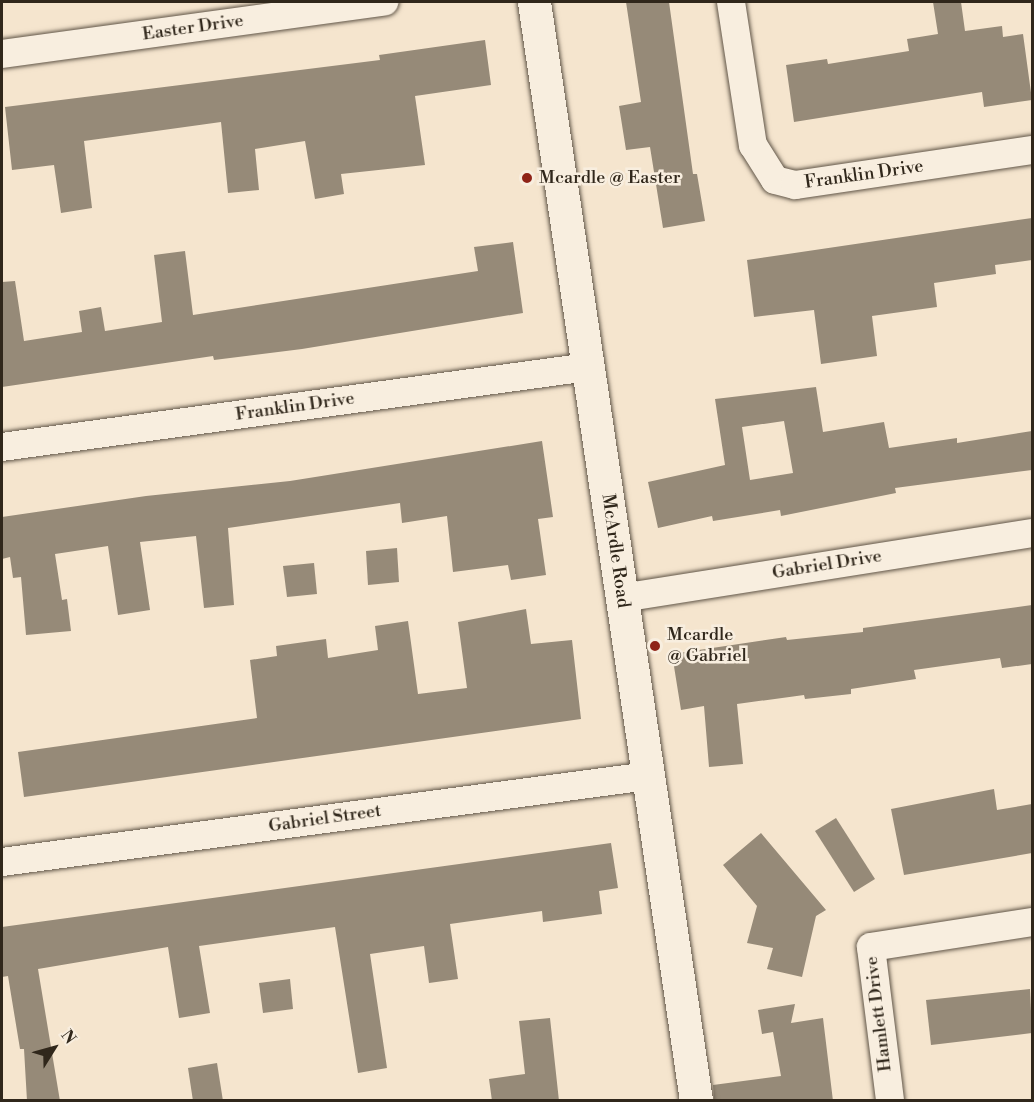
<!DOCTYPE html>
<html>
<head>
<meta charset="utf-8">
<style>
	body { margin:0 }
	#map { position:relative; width:1034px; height:1102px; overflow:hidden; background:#f5e5ce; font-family:"Libre Bodoni",serif }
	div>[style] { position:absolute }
	.building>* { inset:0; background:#968a78 }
	.roads { filter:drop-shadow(0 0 2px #615648) drop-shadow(0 0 2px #615648) }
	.minor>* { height:28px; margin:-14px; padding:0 14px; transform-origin:14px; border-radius:14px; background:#f8eedf }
	.secondary>* { height:33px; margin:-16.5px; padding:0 16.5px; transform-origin:16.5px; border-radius:16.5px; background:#f8eedf }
	.dots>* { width:16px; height:16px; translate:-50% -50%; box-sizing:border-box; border:3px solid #f8eedf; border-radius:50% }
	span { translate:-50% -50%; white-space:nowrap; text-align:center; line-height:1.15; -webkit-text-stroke:5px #f8eedf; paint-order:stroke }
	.street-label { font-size:18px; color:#30271b }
	.poi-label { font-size:18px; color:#30271b }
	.left { translate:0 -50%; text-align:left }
	.frame { position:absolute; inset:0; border:3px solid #30271b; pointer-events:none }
	.north { position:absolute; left:24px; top:1018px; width:60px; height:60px; -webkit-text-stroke:4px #f8eedf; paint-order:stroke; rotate:53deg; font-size:16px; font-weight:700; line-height:24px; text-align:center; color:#30271b }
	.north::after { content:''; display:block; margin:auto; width:21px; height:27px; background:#30271b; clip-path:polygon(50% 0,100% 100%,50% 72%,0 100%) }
</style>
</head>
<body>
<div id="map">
	<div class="building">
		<i style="clip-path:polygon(626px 2px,669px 2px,693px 174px,697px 174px,705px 221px,663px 228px,650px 147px,626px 150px,619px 106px,641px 102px)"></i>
		<i style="clip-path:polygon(933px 2px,961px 2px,965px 31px,1002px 26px,1003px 37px,1023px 34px,1032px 100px,984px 107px,982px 92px,794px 122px,786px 65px,827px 59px,828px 64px,909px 51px,907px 39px,938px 34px)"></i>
		<i style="clip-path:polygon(485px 40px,491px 85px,415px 96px,425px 165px,341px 174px,344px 194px,315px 199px,305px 141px,255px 149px,259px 190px,228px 193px,221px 122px,84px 141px,92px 208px,61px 213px,54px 165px,12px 170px,5px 107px,380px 60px,379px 55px)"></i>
		<i style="clip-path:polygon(1032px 218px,1032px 260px,995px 265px,996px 274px,934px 283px,937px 307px,872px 316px,877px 356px,821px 364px,814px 310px,754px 317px,747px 260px)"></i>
		<i style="clip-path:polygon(513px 242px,523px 313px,302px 349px,214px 360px,213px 356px,2px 387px,2px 282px,15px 281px,24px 341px,82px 332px,79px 311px,101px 307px,105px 331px,162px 322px,154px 255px,185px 251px,193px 315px,478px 271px,474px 247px)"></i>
		<i style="clip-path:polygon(evenodd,816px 387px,823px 432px,884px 422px,889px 448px,957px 438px,957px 443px,1032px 431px,1032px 470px,895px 488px,896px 493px,781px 516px,780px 510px,713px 521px,712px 516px,658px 528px,648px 482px,725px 465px,715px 399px,816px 387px,784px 421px,793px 473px,750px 480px,742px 427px,784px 421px)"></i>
		<i style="clip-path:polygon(542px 441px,553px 517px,538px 519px,546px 575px,511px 580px,508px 565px,453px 572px,447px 516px,402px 523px,400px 503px,228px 528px,234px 605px,204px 608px,196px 536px,140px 542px,150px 610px,118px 615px,108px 546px,55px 554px,62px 600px,67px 599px,71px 631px,26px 635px,21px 577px,13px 578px,10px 557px,2px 559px,2px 517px,146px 496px,290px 481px)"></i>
		<i style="clip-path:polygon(397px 548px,399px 582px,368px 585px,366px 551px)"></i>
		<i style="clip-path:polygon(314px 563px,317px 594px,287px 597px,283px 566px)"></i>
		<i style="clip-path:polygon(1032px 605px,1032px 664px,1002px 668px,1000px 658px,914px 670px,916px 679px,851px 689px,851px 694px,805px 699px,804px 695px,737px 704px,743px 764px,709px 767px,704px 706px,681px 710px,672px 654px,786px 637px,787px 640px,863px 632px,863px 628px)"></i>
		<i style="clip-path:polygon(526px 609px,531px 644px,572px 640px,581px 719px,24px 797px,18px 752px,257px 718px,250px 660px,277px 656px,276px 646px,326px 639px,328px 658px,378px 650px,375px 626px,408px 621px,418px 694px,467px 688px,458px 622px)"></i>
		<i style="clip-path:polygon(994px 789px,997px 810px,1032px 804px,1032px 853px,904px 875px,891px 809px)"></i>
		<i style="clip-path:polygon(836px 818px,875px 879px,854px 892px,815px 831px)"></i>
		<i style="clip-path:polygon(761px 833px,826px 910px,816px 916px,802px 977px,767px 969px,773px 948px,747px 943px,757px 906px,723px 865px)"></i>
		<i style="clip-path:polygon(611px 843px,618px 888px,599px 891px,602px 914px,543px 922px,542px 911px,450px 924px,458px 979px,429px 983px,424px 946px,370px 954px,387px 1068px,358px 1073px,335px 927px,199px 946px,210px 1013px,179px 1018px,168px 947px,38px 969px,60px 1101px,27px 1101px,24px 1049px,20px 1049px,8px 976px,2px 977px,2px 927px)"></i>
		<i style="clip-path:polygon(290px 979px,293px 1009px,263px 1013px,259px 983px)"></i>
		<i style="clip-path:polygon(1030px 989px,1032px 1033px,931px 1045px,926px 1000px)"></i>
		<i style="clip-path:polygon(795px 1004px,791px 1023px,823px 1018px,833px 1101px,714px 1101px,713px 1085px,781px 1076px,773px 1032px,762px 1034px,758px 1010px)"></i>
		<i style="clip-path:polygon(550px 1018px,559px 1101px,492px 1101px,489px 1079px,525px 1074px,519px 1021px)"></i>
		<i style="clip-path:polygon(217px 1063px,223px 1101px,193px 1101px,188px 1068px)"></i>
	</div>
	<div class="roads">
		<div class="minor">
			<i style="left:731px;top:2px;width:145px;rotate:81.3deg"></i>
			<i style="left:753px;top:145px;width:41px;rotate:57.8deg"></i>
			<i style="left:775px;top:180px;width:21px;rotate:14deg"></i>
			<i style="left:795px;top:185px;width:240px;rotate:-8.4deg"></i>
			<i style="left:2px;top:54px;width:386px;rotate:-7.8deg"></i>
			<i style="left:2px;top:447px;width:591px;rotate:-7.77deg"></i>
			<i style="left:622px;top:598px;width:415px;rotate:-9deg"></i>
			<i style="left:2px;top:862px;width:652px;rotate:-7.58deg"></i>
			<i style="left:890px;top:1100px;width:154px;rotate:-97.1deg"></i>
			<i style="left:871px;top:947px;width:163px;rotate:-8.8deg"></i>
		</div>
		<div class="secondary">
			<i style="left:534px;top:2px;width:1110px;rotate:81.61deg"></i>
		</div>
	</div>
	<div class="dots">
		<i style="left:527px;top:178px;background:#8f2418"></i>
		<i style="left:655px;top:646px;background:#8f2418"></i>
	</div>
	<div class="street-label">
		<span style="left:193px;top:28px;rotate:-8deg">Easter Drive</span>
		<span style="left:864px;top:175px;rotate:-8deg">Franklin Drive</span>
		<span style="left:295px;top:407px;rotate:-8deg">Franklin Drive</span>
		<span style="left:615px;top:551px;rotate:82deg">McArdle Road</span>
		<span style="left:827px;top:565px;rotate:-9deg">Gabriel Drive</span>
		<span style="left:325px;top:819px;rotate:-8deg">Gabriel Street</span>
		<span style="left:879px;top:1014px;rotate:-97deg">Hamlett Drive</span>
	</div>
	<div class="poi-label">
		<span class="left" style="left:539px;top:178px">Mcardle @ Easter</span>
		<span class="left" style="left:667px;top:646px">Mcardle<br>@ Gabriel</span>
	</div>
	<div class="frame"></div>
	<div class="north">N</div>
</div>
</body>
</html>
